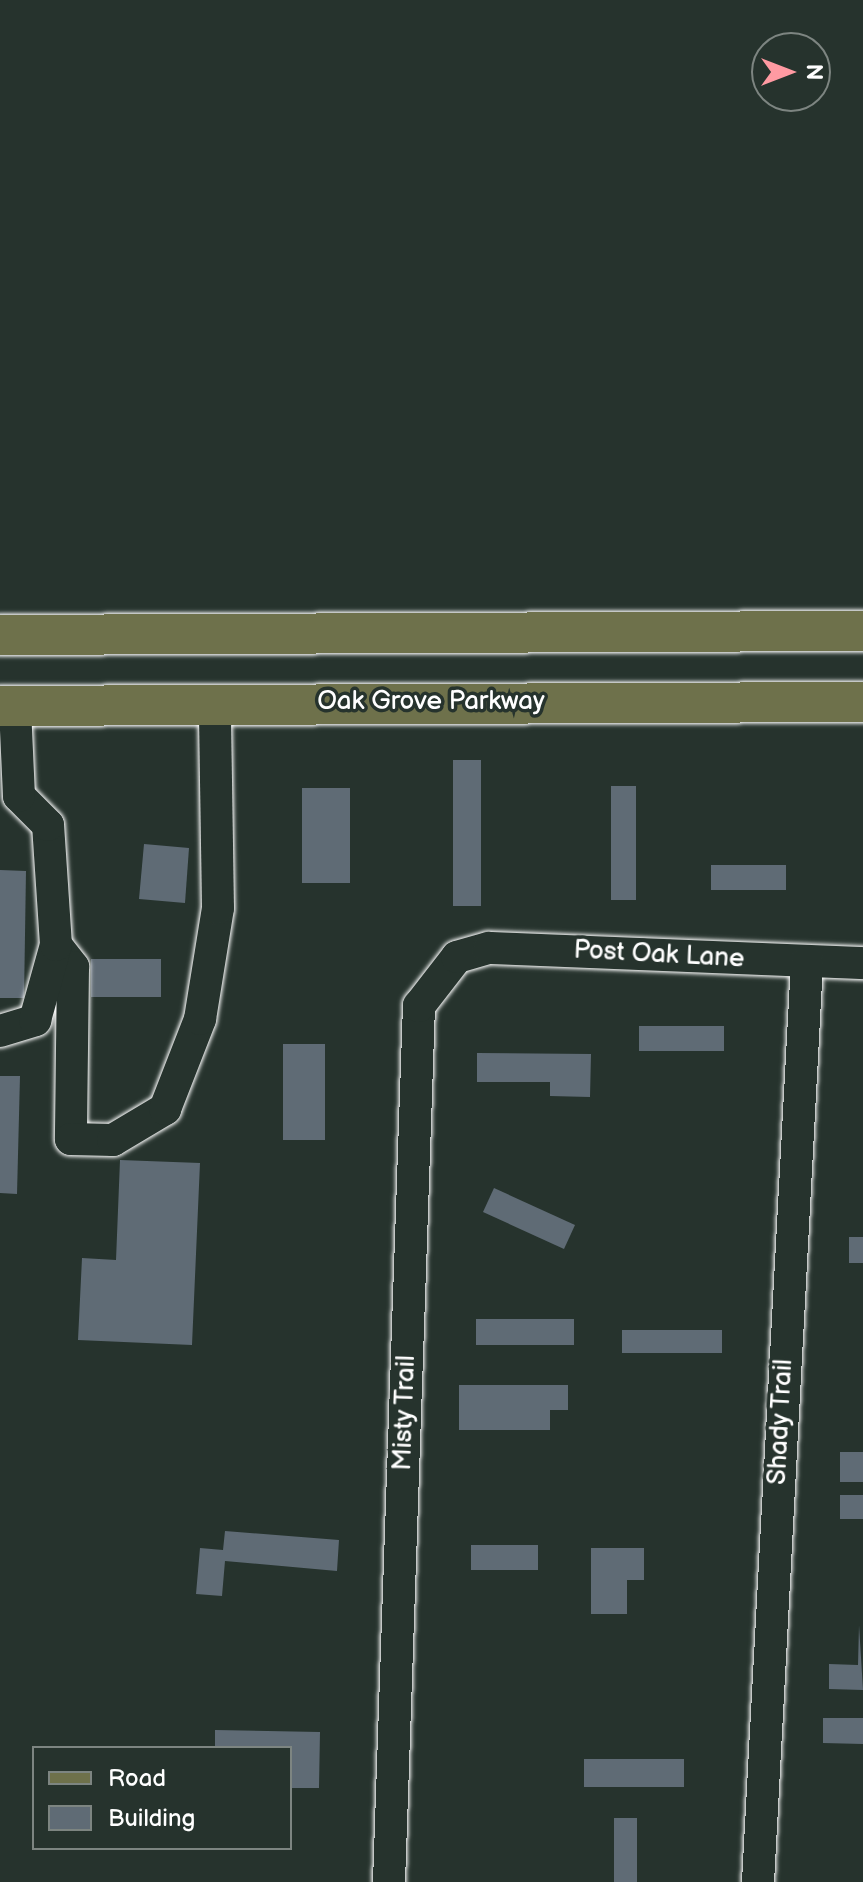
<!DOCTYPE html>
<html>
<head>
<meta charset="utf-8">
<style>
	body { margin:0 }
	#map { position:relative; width:863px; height:1882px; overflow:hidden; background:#26332d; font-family:"Balsamiq Sans",sans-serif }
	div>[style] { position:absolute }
	.building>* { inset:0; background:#5f6b75 }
	.roads { filter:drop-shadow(0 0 2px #fff) drop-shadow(0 0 2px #fff) }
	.minor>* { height:32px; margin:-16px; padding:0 16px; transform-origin:16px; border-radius:16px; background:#26332d }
	.major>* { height:40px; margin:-20px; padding:0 20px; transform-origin:20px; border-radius:20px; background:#6e714b }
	span { translate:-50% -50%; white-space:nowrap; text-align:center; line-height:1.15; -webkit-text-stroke:7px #26332d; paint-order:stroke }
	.street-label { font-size:26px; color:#fff }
	.legend { position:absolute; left:32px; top:1746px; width:260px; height:104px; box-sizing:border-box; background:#26332d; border:2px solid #7d8581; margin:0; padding:10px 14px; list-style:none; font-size:24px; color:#fff }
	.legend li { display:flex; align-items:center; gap:16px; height:40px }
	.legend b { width:40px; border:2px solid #7d8581 }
	.north { position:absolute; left:751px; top:32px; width:80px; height:80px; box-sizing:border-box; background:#26332d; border:2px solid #7d8581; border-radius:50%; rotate:90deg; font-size:22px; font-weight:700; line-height:32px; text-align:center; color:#fff }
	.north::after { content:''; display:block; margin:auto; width:28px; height:36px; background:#ff9aa2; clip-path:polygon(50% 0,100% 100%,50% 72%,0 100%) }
</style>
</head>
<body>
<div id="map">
	<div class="building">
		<i style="clip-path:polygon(453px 760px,481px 760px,481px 906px,453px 906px)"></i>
		<i style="clip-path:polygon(611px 786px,636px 786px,636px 900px,611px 900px)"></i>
		<i style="clip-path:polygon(302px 788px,350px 788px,350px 883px,302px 883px)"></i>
		<i style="clip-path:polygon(144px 844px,189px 848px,185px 903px,139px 899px)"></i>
		<i style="clip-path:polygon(711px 865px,786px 865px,786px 890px,711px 890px)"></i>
		<i style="clip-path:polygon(0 870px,26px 871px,24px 998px,0 998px)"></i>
		<i style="clip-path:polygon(91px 959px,161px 959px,161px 997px,91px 997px)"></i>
		<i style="clip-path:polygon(639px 1026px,724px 1026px,724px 1051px,639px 1051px)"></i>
		<i style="clip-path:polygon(283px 1044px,325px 1044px,325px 1140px,283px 1140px)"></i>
		<i style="clip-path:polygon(477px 1053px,591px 1054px,590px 1097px,550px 1096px,550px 1082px,477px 1082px)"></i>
		<i style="clip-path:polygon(0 1076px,20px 1076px,17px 1194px,0 1193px)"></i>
		<i style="clip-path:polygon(120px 1160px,200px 1163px,192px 1345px,78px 1340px,82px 1258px,116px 1260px)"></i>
		<i style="clip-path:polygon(494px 1188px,575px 1225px,564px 1249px,483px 1212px)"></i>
		<i style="clip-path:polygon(849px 1237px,863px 1237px,863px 1263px,849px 1263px)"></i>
		<i style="clip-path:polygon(476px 1319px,574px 1319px,574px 1345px,476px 1345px)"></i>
		<i style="clip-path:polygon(622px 1330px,722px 1330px,722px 1353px,622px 1353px)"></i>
		<i style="clip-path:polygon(459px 1385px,568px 1385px,568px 1410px,550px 1410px,550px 1430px,459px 1430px)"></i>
		<i style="clip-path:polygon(840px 1452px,863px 1452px,863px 1482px,840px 1482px)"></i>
		<i style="clip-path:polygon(840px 1495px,863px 1495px,863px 1519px,840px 1519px)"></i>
		<i style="clip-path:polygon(225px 1531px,339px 1540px,337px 1571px,225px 1561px,222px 1596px,196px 1594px,200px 1548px,223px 1550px)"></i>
		<i style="clip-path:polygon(471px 1545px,538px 1545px,538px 1570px,471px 1570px)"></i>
		<i style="clip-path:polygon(591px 1548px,644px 1548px,644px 1580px,627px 1580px,627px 1614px,591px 1614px)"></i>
		<i style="clip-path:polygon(859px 1625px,863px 1690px,829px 1689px,829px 1664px,858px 1665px)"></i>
		<i style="clip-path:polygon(823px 1718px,863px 1718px,863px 1744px,823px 1743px)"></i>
		<i style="clip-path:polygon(215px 1730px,320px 1732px,319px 1788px,290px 1788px,290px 1748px,215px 1748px)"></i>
		<i style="clip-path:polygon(584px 1759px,684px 1759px,684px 1787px,584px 1787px)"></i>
		<i style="clip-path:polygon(614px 1818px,637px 1818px,637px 1882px,614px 1882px)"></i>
	</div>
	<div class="roads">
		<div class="minor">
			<i style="left:56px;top:945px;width:28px;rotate:52deg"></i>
			<i style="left:73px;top:967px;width:172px;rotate:90.7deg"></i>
			<i style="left:71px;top:1139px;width:42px;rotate:1.4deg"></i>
			<i style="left:113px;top:1140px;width:61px;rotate:-30.8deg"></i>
			<i style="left:165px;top:1109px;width:97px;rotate:-68.7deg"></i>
			<i style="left:200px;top:1019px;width:112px;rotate:-80.8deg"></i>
			<i style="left:218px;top:908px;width:200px;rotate:-90.9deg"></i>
			<i style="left:0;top:1031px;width:37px;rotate:-17deg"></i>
			<i style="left:35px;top:1020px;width:78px;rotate:-74.4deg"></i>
			<i style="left:56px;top:945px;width:120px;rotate:-93.8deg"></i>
			<i style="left:48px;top:825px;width:41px;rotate:-135deg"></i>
			<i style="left:19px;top:796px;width:89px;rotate:-92.6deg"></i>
			<i style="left:389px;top:1882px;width:877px;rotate:-88.04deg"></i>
			<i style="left:419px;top:1006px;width:62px;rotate:-52.2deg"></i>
			<i style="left:457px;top:957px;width:33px;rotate:-16deg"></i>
			<i style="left:489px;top:948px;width:374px;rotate:2.3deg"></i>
			<i style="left:758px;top:1882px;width:921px;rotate:-86.95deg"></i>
		</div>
		<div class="major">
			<i style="left:0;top:635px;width:863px;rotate:-0.27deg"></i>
			<i style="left:0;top:706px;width:863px;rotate:-0.27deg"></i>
		</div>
	</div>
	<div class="street-label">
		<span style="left:431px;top:702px">Oak Grove Parkway</span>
		<span style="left:659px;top:955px;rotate:3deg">Post Oak Lane</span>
		<span style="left:405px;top:1413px;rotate:-88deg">Misty Trail</span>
		<span style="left:781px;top:1422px;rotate:-87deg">Shady Trail</span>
	</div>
	<ul class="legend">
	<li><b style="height:10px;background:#6e714b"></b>Road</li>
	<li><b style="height:22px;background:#5f6b75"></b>Building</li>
	</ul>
	<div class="north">N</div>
</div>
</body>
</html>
